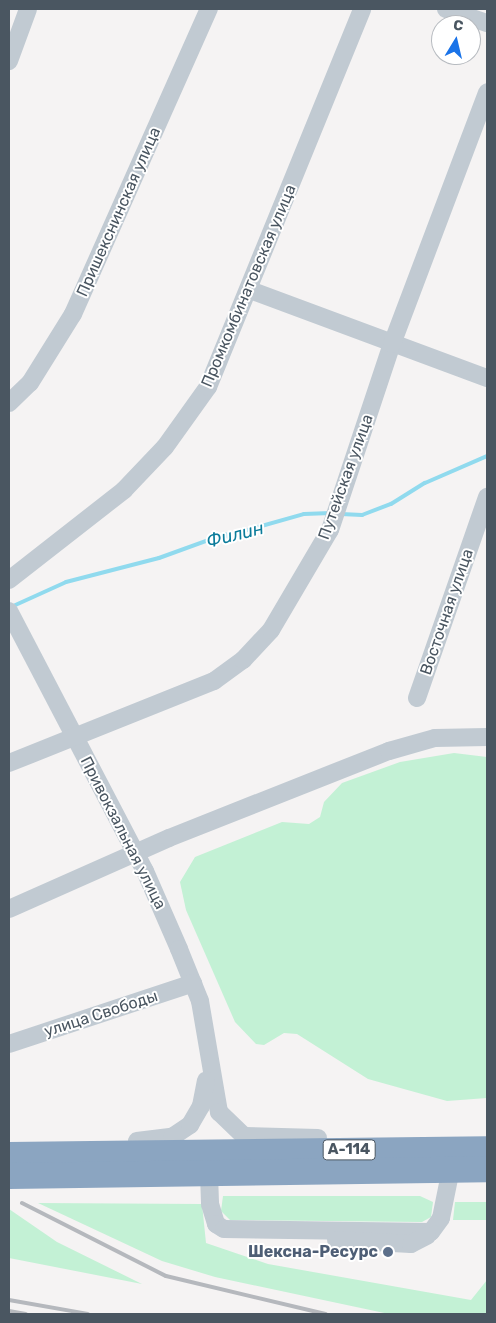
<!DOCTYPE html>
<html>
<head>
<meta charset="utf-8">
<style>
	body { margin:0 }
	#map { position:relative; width:496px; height:1323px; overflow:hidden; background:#f5f3f3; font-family:Rubik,sans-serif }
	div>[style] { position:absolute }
	.green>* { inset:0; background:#c3f1d5 }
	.stream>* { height:4px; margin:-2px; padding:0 2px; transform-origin:2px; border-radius:2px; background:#90daee }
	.minor>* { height:18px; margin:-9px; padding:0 9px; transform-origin:9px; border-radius:9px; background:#c1cad2 }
	.highway>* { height:26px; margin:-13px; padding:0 13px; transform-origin:13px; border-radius:13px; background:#8ba5c1 }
	.rail>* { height:4px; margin:-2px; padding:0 2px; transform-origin:2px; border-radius:2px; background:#b5b8bd }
	.dots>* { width:14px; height:14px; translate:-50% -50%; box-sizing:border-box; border:2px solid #fff; border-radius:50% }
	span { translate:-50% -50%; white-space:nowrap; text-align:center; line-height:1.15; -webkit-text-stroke:4px #fff; paint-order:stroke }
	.shield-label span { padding:1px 4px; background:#fff; border:1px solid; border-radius:4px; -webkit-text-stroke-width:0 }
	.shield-label { font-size:15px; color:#4a5661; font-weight:700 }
	.street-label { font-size:16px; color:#4a5661 }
	.service-label { font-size:16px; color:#4e5e75; font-weight:700 }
	.right { translate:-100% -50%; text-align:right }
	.water-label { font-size:18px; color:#0c7c9b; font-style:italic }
	.frame { position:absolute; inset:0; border:10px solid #4a5661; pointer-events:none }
	.north { position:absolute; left:431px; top:15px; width:50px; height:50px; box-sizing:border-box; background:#fff; border:1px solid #b7bbc0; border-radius:50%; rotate:9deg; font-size:14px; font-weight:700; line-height:20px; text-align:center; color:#4a5661 }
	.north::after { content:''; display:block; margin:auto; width:18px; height:22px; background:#1a73e8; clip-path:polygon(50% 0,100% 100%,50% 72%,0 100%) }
</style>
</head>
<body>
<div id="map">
	<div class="green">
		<i style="clip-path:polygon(454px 753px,487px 757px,487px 1098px,447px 1101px,368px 1079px,297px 1034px,284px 1033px,264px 1045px,256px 1044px,235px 1022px,186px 910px,180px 882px,195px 857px,282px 822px,309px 824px,320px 817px,324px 802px,342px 783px,400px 762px)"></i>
		<i style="clip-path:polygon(223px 1196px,420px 1196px,433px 1202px,431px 1217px,422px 1222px,230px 1220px,221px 1211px)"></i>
		<i style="clip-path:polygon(455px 1202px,487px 1202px,487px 1220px,453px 1220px)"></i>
		<i style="clip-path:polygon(38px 1203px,202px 1204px,206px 1243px,268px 1264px,471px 1300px,487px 1280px,487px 1314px,389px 1314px,215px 1277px,162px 1261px)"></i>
		<i style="clip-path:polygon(9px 1209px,57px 1242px,142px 1284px,9px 1258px)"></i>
	</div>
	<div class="stream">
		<i style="left:341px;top:514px;width:21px;rotate:3deg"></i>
		<i style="left:362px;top:515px;width:31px;rotate:-21deg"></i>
		<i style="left:391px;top:504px;width:40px;rotate:-32deg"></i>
		<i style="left:425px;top:483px;width:68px;rotate:-23.5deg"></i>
		<i style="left:11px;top:607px;width:60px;rotate:-24.4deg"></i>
		<i style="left:66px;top:582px;width:96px;rotate:-14.5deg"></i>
		<i style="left:159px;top:558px;width:70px;rotate:-20deg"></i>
		<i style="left:225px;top:534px;width:8px;rotate:40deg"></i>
		<i style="left:231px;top:539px;width:11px;rotate:-38deg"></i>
		<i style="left:240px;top:532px;width:66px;rotate:-15.7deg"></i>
		<i style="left:304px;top:514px;width:27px;rotate:-2deg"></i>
	</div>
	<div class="minor">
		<i style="left:446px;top:9px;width:43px;rotate:18.9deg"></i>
		<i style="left:9px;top:61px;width:55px;rotate:-69.9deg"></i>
		<i style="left:250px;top:290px;width:253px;rotate:20.4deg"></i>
		<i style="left:9px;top:403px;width:29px;rotate:-44deg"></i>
		<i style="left:30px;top:383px;width:81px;rotate:-58.1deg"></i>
		<i style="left:73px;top:314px;width:334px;rotate:-66deg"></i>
		<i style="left:9px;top:580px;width:146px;rotate:-38deg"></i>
		<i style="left:124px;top:490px;width:59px;rotate:-46.4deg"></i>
		<i style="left:165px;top:447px;width:74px;rotate:-54.4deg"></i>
		<i style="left:208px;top:387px;width:408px;rotate:-67.8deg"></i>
		<i style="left:9px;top:611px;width:293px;rotate:62.4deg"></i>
		<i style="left:145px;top:871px;width:85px;rotate:66.4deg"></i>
		<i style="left:179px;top:949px;width:56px;rotate:68deg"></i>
		<i style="left:200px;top:1001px;width:113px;rotate:80.3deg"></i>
		<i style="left:219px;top:1112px;width:35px;rotate:44deg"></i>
		<i style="left:244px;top:1136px;width:74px;rotate:1.5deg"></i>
		<i style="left:417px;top:698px;width:213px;rotate:-70.8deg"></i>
		<i style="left:9px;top:763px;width:221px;rotate:-21.8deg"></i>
		<i style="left:214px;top:681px;width:36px;rotate:-36deg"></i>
		<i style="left:243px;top:660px;width:41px;rotate:-47deg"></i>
		<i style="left:271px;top:630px;width:116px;rotate:-59.5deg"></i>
		<i style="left:330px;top:530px;width:196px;rotate:-71.6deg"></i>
		<i style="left:392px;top:344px;width:269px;rotate:-69.3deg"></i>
		<i style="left:9px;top:909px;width:175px;rotate:-23.9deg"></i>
		<i style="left:169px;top:838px;width:237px;rotate:-21.6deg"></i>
		<i style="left:389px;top:751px;width:48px;rotate:-15.8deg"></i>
		<i style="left:435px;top:738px;width:52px;rotate:-1.1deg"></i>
		<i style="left:9px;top:1044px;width:194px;rotate:-18.3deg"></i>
		<i style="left:137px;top:1141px;width:35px;rotate:-7deg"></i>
		<i style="left:172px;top:1137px;width:22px;rotate:-34deg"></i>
		<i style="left:190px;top:1125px;width:22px;rotate:-60deg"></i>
		<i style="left:201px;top:1106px;width:26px;rotate:-79deg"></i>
		<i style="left:209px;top:1174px;width:30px;rotate:88deg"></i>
		<i style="left:210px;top:1204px;width:21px;rotate:73deg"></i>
		<i style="left:216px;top:1224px;width:9px;rotate:32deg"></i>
		<i style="left:224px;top:1229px;width:207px;rotate:0.8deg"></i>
		<i style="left:431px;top:1232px;width:17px;rotate:-54deg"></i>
		<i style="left:441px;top:1218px;width:50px;rotate:-78.5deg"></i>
		<i style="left:336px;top:1240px;width:75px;rotate:3.1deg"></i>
		<i style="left:411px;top:1244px;width:18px;rotate:-27deg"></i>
	</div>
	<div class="highway">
		<i style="left:9px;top:1155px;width:478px;rotate:-0.7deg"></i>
		<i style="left:9px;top:1176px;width:478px;rotate:-0.8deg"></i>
	</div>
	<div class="rail">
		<i style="left:22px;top:1203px;width:161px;rotate:26.9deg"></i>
		<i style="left:166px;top:1276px;width:164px;rotate:13.4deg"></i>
		<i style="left:9px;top:1300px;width:80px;rotate:10deg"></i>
		<i style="left:9px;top:1311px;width:17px;rotate:10deg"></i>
	</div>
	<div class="dots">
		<i style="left:388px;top:1252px;background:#5c6f8a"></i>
	</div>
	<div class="shield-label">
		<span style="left:349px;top:1150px">А-114</span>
	</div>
	<div class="street-label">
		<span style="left:119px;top:212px;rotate:-66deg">Пришекснинская улица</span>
		<span style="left:249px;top:286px;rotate:-67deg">Промкомбинатовская улица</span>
		<span style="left:346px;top:477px;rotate:-70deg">Путейская улица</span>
		<span style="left:447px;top:612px;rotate:-71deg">Восточная улица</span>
		<span style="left:123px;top:833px;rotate:63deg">Привокзальная улица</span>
		<span style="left:101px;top:1014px;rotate:-18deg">улица Свободы</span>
	</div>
	<div class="service-label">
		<span class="right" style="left:378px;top:1252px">Шексна-Ресурс</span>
	</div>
	<div class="water-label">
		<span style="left:235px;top:535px;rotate:-14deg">Филин</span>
	</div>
	<div class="frame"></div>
	<div class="north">С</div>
</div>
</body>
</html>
